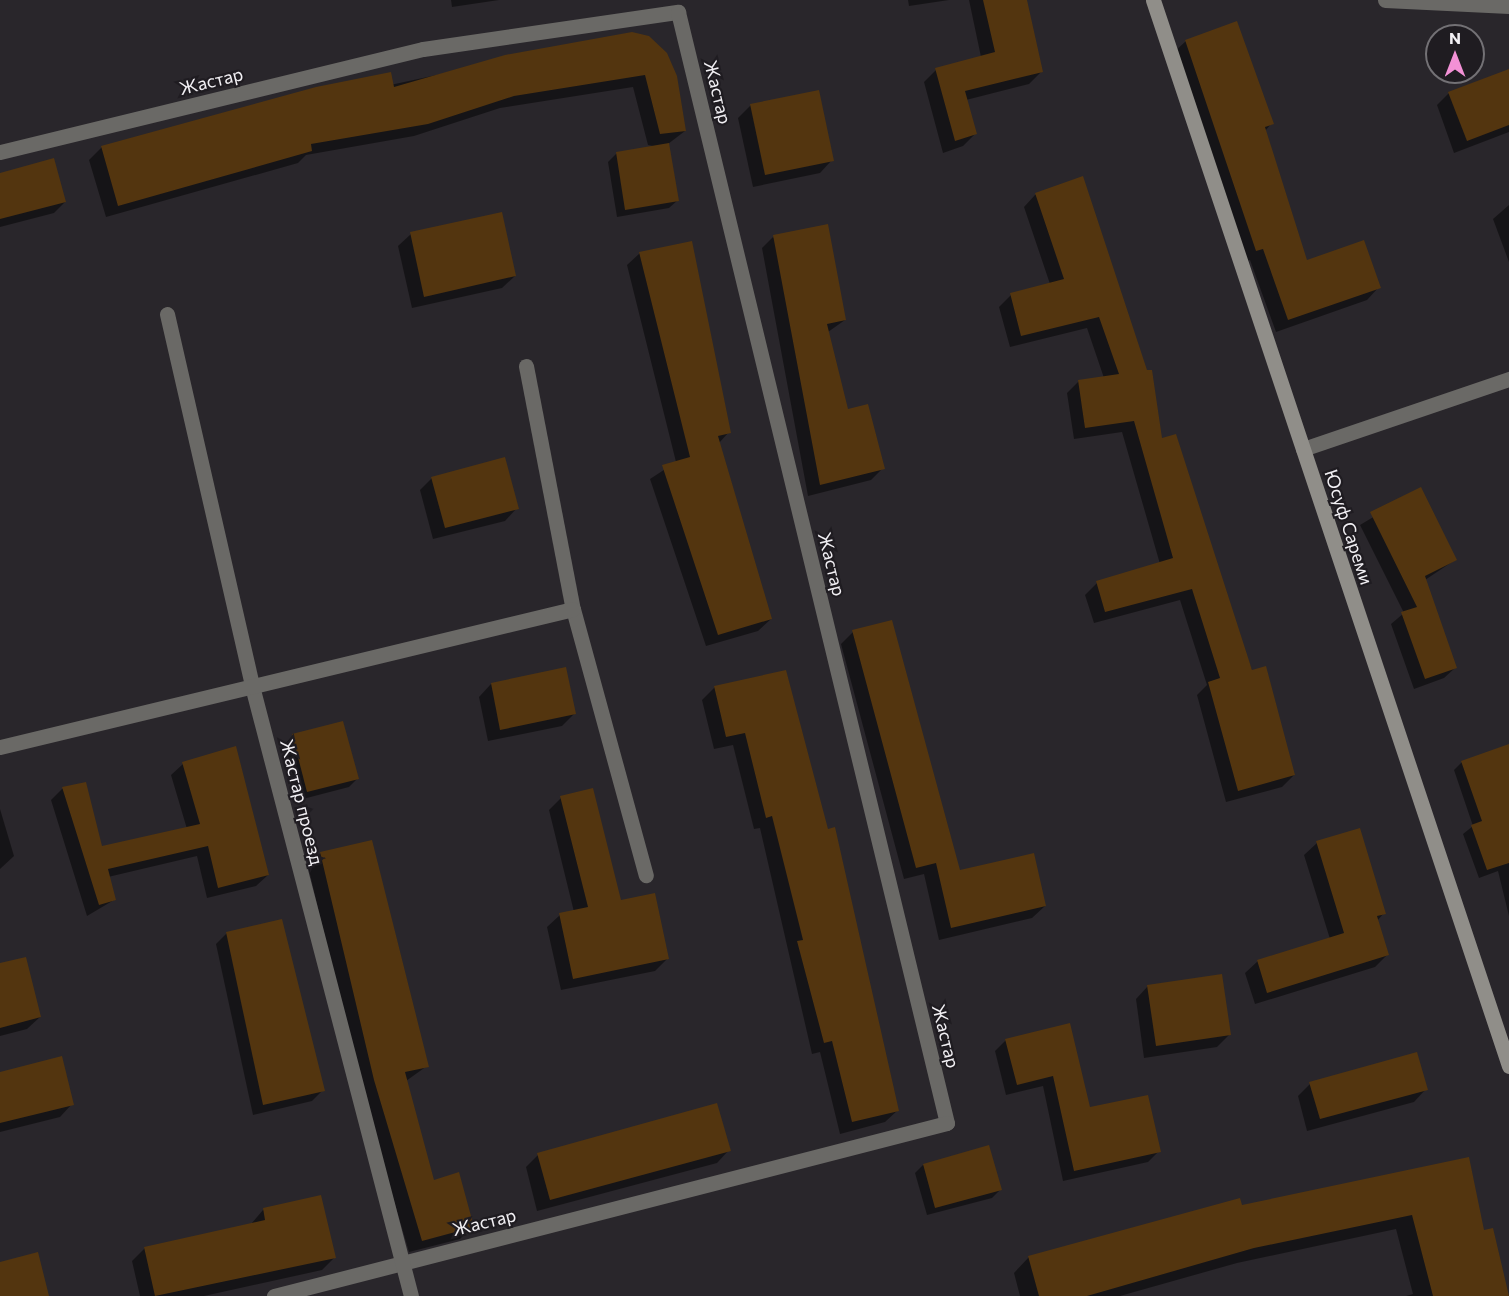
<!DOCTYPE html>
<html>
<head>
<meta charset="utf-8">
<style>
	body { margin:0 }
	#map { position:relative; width:1509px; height:1296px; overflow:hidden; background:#29262b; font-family:Commissioner,sans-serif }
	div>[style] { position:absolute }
	.shadow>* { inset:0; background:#0007 }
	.building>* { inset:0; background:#53350f }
	.minor>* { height:15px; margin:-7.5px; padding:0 7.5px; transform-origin:7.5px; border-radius:7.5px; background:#6a6966 }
	.secondary>* { height:15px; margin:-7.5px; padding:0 7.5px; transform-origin:7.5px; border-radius:7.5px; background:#908e89 }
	span { translate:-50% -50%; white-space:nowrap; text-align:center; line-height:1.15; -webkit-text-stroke:4.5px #1f1c21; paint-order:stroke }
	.street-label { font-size:18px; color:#f2f0f4 }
	.north { position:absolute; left:1425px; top:24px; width:60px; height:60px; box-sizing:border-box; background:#1f1c21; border:2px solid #737175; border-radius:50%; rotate:0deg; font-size:16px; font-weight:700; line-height:24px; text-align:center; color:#f2f0f4 }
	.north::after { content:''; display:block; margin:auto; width:21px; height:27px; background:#f391d6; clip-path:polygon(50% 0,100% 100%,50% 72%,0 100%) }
</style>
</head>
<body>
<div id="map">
	<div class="shadow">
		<i style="clip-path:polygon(451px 0,499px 0,452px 7px)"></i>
		<i style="clip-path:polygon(908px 0,949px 0,909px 6px)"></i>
		<i style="clip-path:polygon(969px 0,1024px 0,1041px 72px,1029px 84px,966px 100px,975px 134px,963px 146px,943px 153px,924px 82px,936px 70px,981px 57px)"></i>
		<i style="clip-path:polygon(632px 33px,685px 131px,668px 144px,678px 200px,669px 208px,617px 217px,608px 162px,616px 154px,658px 147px,648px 145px,633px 87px,500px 108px,414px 136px,306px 155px,298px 163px,106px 217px,89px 160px,102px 147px)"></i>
		<i style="clip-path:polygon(1186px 41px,1272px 123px,1265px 131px,1306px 262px,1379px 287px,1367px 300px,1276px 332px,1250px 260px,1244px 262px,1173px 53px)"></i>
		<i style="clip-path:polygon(1509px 71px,1509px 132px,1454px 153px,1437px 105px,1449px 93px)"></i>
		<i style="clip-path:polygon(751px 105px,832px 160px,820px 173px,753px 187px,738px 118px)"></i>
		<i style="clip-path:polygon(0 174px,65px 202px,54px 213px,0 227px)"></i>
		<i style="clip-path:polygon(1082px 178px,1160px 440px,1294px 775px,1282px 787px,1226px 802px,1197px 695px,1207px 685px,1180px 600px,1094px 623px,1085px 595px,1097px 583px,1160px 564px,1122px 432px,1074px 439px,1067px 393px,1079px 381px,1104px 378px,1087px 328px,1010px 347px,999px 307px,1011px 295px,1050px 284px,1024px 207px,1035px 195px)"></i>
		<i style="clip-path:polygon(1509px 205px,1509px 262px,1493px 219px)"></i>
		<i style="clip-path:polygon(411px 234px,515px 276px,502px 288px,412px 308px,398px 246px)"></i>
		<i style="clip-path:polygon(773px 237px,845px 320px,828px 332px,847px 411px,883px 468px,871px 480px,808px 496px,762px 248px)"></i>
		<i style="clip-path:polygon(640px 253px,729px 432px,719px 443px,771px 619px,758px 631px,706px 646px,650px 479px,676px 462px,627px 265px)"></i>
		<i style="clip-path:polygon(432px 478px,517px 508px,505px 521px,433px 539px,420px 490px)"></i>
		<i style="clip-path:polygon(1420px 489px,1455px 560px,1425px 580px,1455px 668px,1444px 678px,1414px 689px,1391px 624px,1404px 613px,1360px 525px)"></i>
		<i style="clip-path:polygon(853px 632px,959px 872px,1045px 906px,1032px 918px,939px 940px,924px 874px,904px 879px,841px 644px)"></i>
		<i style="clip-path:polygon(491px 684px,574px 714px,562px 726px,488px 741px,479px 697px)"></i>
		<i style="clip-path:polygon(715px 687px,827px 830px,898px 1110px,885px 1122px,840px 1134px,820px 1052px,812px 1054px,760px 828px,754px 829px,733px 745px,714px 749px,702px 700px)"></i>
		<i style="clip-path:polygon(293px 735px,357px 779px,349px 787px,299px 800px,285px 744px)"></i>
		<i style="clip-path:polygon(1509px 757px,1509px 916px,1498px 871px,1479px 878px,1463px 834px,1473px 826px,1454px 770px,1462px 762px)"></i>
		<i style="clip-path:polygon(183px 764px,268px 875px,256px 886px,207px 898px,197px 856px,108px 877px,114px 900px,87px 916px,51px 800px,62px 789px,85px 783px,101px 848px,187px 829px,171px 775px)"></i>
		<i style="clip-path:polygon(561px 798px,620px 902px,667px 959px,655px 971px,561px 990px,547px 927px,560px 915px,574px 912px,549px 810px)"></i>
		<i style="clip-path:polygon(0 809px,14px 856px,0 869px)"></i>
		<i style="clip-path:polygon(1317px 843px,1384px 913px,1377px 921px,1387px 955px,1375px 967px,1255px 1004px,1245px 973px,1258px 961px,1330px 939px,1304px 855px)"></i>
		<i style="clip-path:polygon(321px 853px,427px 1066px,406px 1081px,433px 1182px,472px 1226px,460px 1239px,409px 1252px,362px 1092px,308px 866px)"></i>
		<i style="clip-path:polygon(227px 933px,323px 1090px,312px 1101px,253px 1115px,216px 944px)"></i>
		<i style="clip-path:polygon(0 965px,40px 1017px,27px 1029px,0 1036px)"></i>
		<i style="clip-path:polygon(1148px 986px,1229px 1035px,1217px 1047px,1144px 1058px,1136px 999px)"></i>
		<i style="clip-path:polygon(1068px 1025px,1089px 1108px,1159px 1151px,1148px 1162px,1063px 1181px,1043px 1086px,1006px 1095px,995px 1051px,1006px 1040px)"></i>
		<i style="clip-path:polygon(0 1073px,72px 1104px,60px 1117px,0 1132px)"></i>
		<i style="clip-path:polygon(1310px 1084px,1426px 1089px,1414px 1102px,1307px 1131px,1298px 1096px)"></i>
		<i style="clip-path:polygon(729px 1150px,717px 1163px,537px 1211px,526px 1167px,538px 1155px)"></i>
		<i style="clip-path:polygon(1468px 1159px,1483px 1232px,1509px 1296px,1406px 1296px,1413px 1294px,1396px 1229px,1237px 1263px,1120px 1296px,1020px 1296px,1014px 1273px,1029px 1257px)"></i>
		<i style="clip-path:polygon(923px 1165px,1000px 1190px,992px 1198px,927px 1215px,915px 1173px)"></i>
		<i style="clip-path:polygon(263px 1210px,334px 1258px,322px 1270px,204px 1296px,140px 1296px,132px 1261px,145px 1248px,251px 1224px)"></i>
	</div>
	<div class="building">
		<i style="clip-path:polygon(983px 0,1027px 0,1043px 72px,965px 91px,977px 134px,955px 141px,935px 68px,995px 52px)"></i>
		<i style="clip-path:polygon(1237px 21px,1274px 124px,1265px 127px,1307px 260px,1364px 240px,1381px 288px,1288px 320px,1263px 249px,1256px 251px,1185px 40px)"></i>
		<i style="clip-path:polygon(632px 32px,649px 36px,667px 53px,677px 76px,686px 131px,660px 134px,645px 75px,514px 96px,428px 124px,311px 144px,312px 151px,118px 206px,101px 146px,316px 87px,391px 72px,394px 87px,505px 55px)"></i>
		<i style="clip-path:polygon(1509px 69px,1509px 125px,1467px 141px,1448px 92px)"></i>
		<i style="clip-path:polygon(819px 90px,834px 161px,765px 175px,750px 104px)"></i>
		<i style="clip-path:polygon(669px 143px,679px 201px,625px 210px,616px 152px)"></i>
		<i style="clip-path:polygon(54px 158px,66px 202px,0 219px,0 173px)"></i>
		<i style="clip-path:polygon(1083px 176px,1147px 370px,1152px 370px,1162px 438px,1176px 434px,1252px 670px,1266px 666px,1295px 775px,1238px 791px,1208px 682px,1220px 678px,1192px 589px,1105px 612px,1096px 581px,1173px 558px,1134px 421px,1085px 428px,1078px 380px,1119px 374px,1099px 317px,1021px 336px,1010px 293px,1064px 279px,1035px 193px)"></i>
		<i style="clip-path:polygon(502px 212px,516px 276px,424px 297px,410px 232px)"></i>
		<i style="clip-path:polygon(828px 224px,846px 320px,827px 324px,848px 409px,868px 404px,885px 469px,820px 485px,773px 235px)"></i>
		<i style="clip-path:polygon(692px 241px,731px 433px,718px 436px,772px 619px,718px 635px,662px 465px,690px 457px,639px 252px)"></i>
		<i style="clip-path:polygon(505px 457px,519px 509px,445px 528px,431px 477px)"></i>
		<i style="clip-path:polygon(1421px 487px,1457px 560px,1425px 576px,1457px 668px,1425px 679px,1401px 612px,1417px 607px,1370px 512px)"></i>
		<i style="clip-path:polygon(892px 620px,960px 870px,1034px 853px,1046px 906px,951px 928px,936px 863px,916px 868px,852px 630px)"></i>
		<i style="clip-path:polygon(566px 667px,576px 714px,500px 730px,491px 683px)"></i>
		<i style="clip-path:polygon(786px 670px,828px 829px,835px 827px,899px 1111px,852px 1122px,832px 1041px,824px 1043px,797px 941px,803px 940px,772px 816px,766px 818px,745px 733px,726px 737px,714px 686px)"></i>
		<i style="clip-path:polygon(343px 721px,359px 779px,307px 792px,292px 734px)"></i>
		<i style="clip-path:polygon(1509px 744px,1509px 863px,1487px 870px,1471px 825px,1482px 821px,1461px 761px)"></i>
		<i style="clip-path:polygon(236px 746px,269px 875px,218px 888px,208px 846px,108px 869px,116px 900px,99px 905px,62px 787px,86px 782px,102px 846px,200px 824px,182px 762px)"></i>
		<i style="clip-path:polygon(593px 788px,621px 900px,655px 893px,669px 959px,573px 979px,559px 913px,588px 907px,560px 796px)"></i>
		<i style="clip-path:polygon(1360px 828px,1386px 914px,1377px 916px,1389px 955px,1267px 993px,1257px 960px,1344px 933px,1316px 841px)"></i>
		<i style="clip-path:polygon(372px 840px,429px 1067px,405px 1072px,434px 1180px,459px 1172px,474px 1227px,422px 1241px,374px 1080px,320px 852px)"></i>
		<i style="clip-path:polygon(282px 919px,325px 1091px,263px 1105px,226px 932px)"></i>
		<i style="clip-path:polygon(26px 957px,41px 1017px,0 1028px,0 963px)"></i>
		<i style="clip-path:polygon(1222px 974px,1231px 1035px,1156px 1046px,1147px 985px)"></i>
		<i style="clip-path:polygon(1070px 1023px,1090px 1107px,1148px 1095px,1161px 1152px,1074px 1171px,1053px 1076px,1017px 1085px,1005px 1039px)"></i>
		<i style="clip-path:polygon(1417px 1052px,1428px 1090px,1320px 1119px,1309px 1082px)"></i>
		<i style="clip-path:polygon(62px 1056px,74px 1105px,0 1123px,0 1072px)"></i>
		<i style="clip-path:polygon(717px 1103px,731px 1151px,550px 1200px,537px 1153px)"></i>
		<i style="clip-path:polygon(989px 1145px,1002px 1190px,935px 1208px,923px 1164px)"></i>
		<i style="clip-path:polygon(1469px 1157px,1484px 1230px,1493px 1228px,1509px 1296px,1433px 1296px,1412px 1215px,1254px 1248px,1087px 1296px,1039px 1296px,1028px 1256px,1240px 1198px,1242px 1205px)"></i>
		<i style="clip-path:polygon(321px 1195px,336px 1258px,155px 1296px,144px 1247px,265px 1220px,263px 1208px)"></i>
		<i style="clip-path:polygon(38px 1252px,49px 1296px,0 1296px,0 1262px)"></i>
	</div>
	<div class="minor">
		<i style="left:1385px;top:0;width:124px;rotate:2.8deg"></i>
		<i style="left:0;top:152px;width:435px;rotate:-13.7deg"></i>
		<i style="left:423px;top:49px;width:258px;rotate:-8.3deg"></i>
		<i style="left:678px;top:12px;width:1143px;rotate:76.39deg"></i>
		<i style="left:947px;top:1123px;width:695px;rotate:165.58deg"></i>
		<i style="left:167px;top:314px;width:382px;rotate:77.1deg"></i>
		<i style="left:252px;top:686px;width:630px;rotate:75.39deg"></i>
		<i style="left:526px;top:366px;width:248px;rotate:79.1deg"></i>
		<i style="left:573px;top:609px;width:276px;rotate:74.7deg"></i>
		<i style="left:1303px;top:449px;width:218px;rotate:-18.8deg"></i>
		<i style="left:0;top:747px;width:589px;rotate:-13.54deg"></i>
	</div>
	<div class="secondary">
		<i style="left:1153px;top:0;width:1124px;rotate:71.53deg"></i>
	</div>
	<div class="street-label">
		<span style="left:211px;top:81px;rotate:-14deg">Жастар</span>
		<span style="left:718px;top:92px;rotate:76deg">Жастар</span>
		<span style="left:1349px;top:527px;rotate:72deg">Юсуф Сареми</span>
		<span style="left:832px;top:564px;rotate:76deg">Жастар</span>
		<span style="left:302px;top:802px;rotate:76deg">Жастар проезд</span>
		<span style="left:946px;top:1036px;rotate:76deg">Жастар</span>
		<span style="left:484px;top:1222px;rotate:-14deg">Жастар</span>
	</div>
	<div class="north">N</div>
</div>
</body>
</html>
